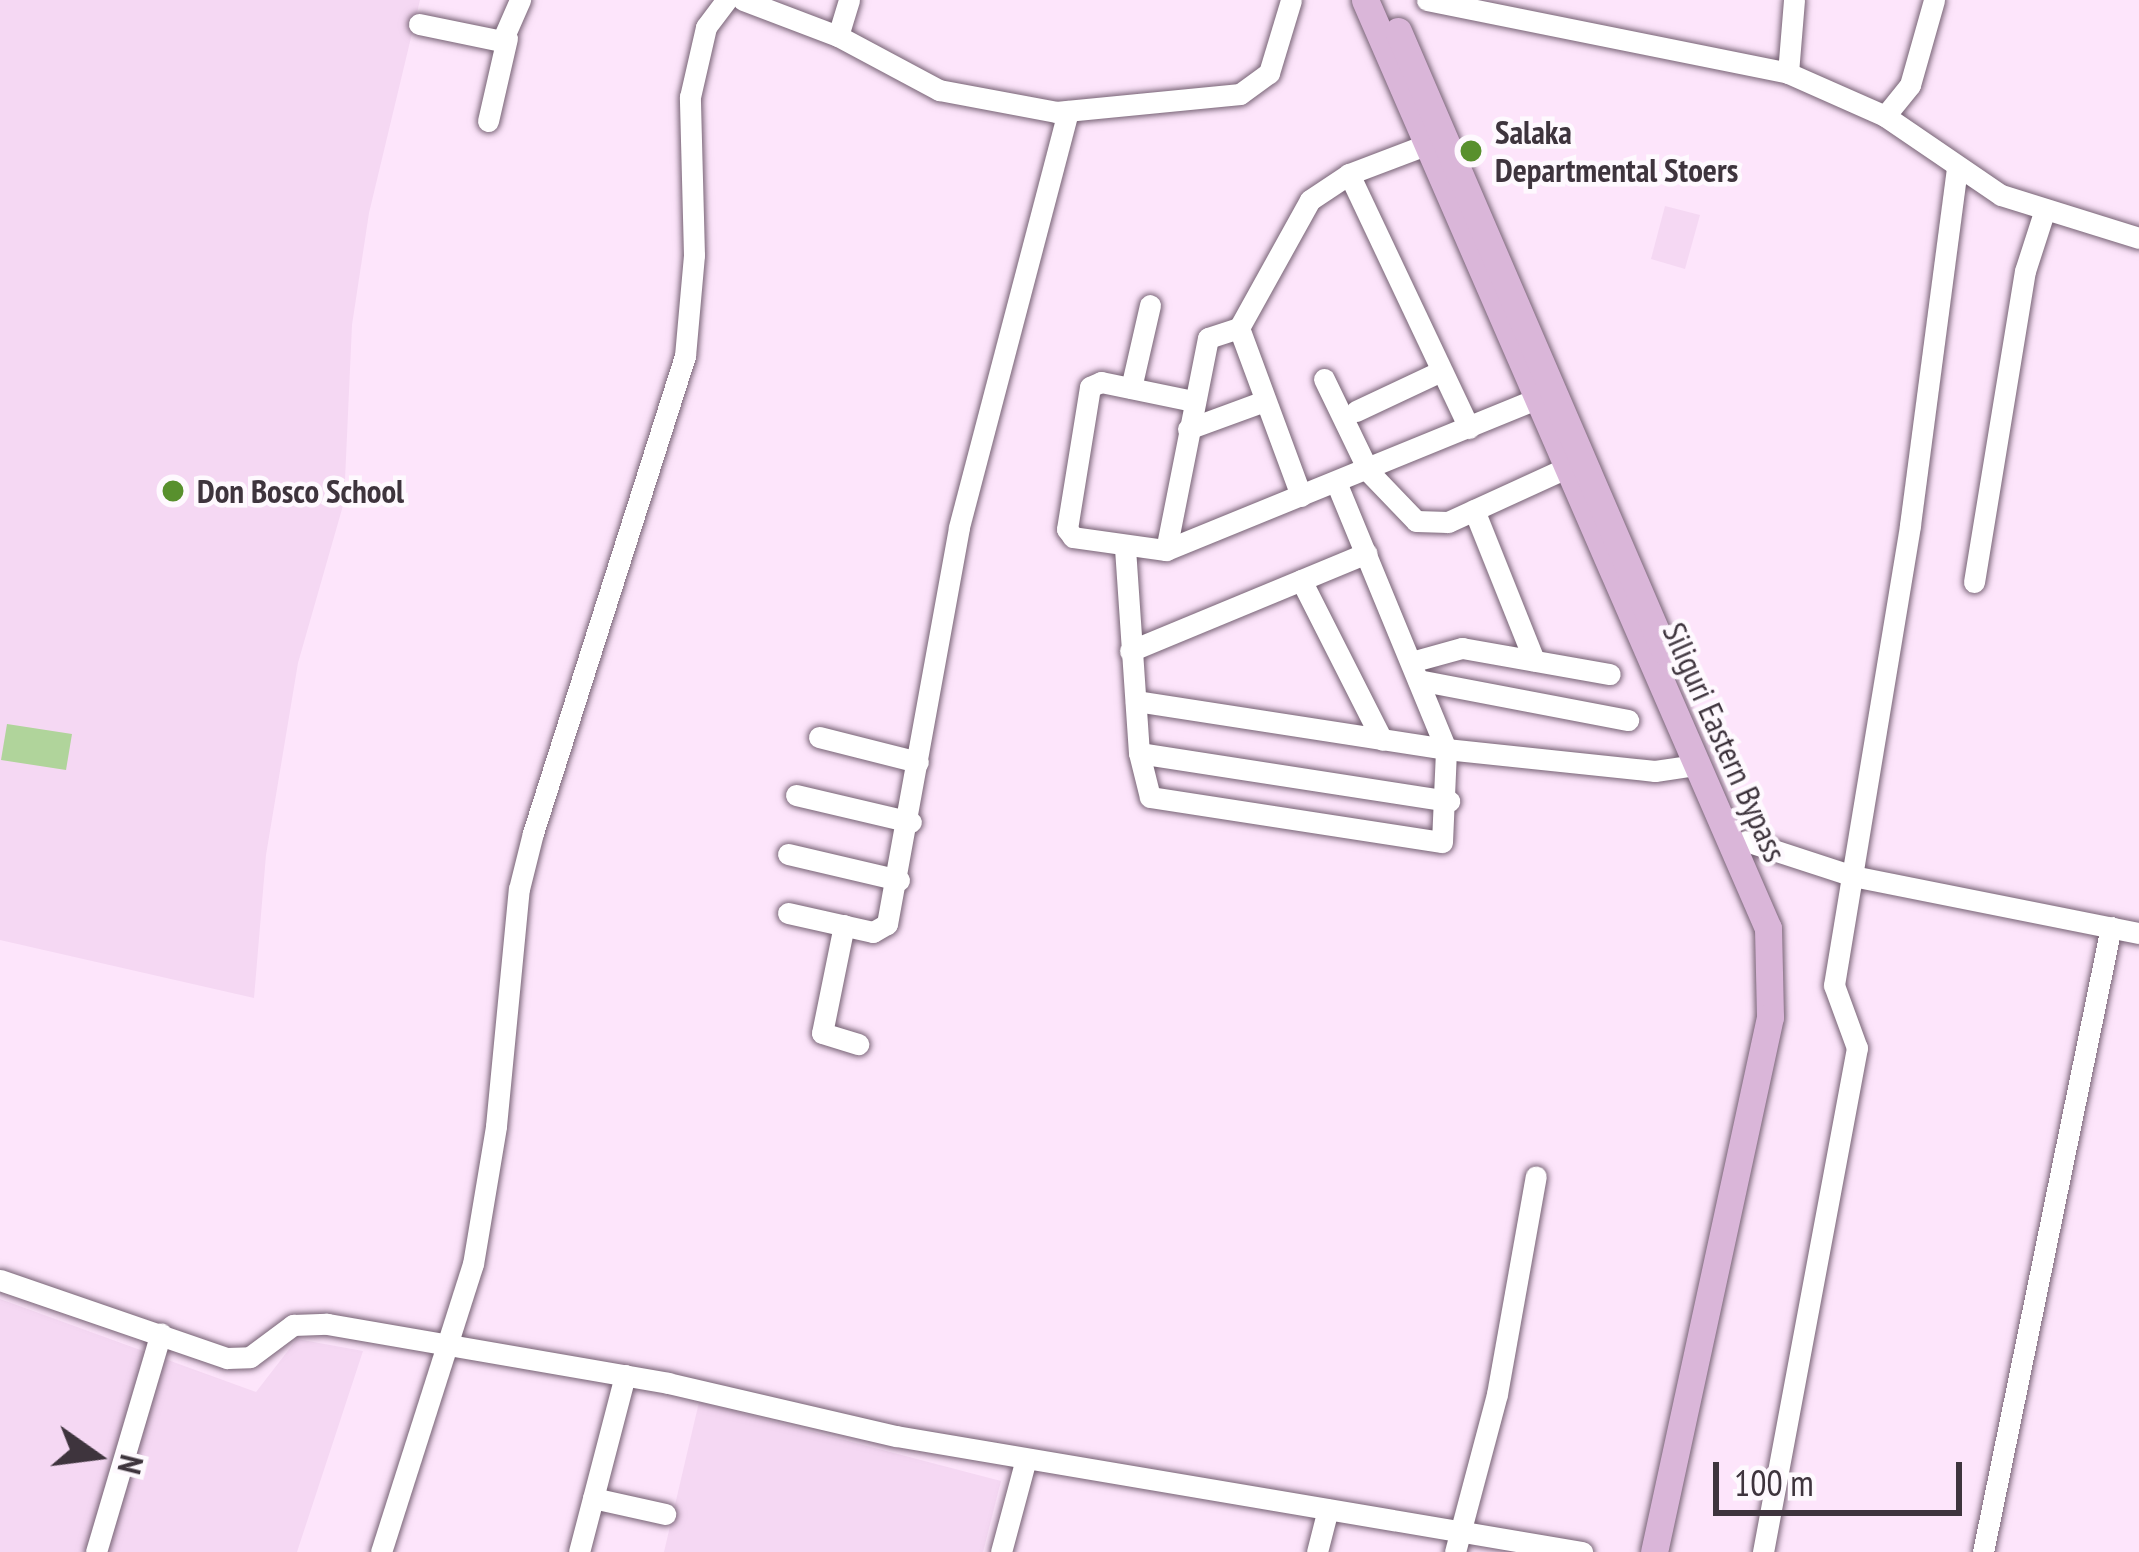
<!DOCTYPE html>
<html>
<head>
<meta charset="utf-8">
<style>
	body { margin:0 }
	#map { position:relative; width:2139px; height:1552px; overflow:hidden; background:#fde5fb; font-family:"PT Sans Narrow",sans-serif }
	div>[style] { position:absolute }
	.built>* { inset:0; background:#f5d8f3 }
	.green>* { inset:0; background:#b0d49b }
	.roads { filter:drop-shadow(0 0 3px #766274) drop-shadow(0 0 3px #766274) }
	.minor>* { height:21px; margin:-10.5px; padding:0 10.5px; transform-origin:10.5px; border-radius:10.5px; background:#fff }
	.major>* { height:27px; margin:-13.5px; padding:0 13.5px; transform-origin:13.5px; border-radius:13.5px; background:#dab6d9 }
	.dots>* { width:33px; height:33px; translate:-50% -50%; box-sizing:border-box; border:6px solid #fef9fe; border-radius:50% }
	span { translate:-50% -50%; white-space:nowrap; text-align:center; line-height:1.15; -webkit-text-stroke:9px #fef9fe; paint-order:stroke }
	.poi-label { font-size:33px; color:#3e343d; font-weight:700 }
	.left { translate:0 -50%; text-align:left }
	.street-label { font-size:33px; color:#3e343d }
	.north { position:absolute; left:36px; top:1396px; width:120px; height:120px; -webkit-text-stroke:9px #fef9fe; paint-order:stroke; rotate:104deg; font-size:33px; font-weight:700; line-height:48px; text-align:center; color:#3e343d }
	.north::after { content:''; display:block; margin:auto; width:42px; height:54px; background:#3e343d; clip-path:polygon(50% 0,100% 100%,50% 72%,0 100%) }
	.scale { position:absolute; left:1713px; top:1462px; width:249px; height:54px; box-sizing:border-box; border:6px solid #3e343d; border-top:0; padding-left:15px; font-size:36px; line-height:42px; white-space:nowrap; color:#3e343d; -webkit-text-stroke:9px #fef9fe; paint-order:stroke }
</style>
</head>
<body>
<div id="map">
	<div class="built">
		<i style="clip-path:polygon(0 0,420px 0,369px 213px,352px 325px,344px 502px,298px 663px,266px 855px,254px 998px,0 940px)"></i>
		<i style="clip-path:polygon(1665px 206px,1700px 215px,1685px 269px,1651px 259px)"></i>
		<i style="clip-path:polygon(0 1299px,256px 1392px,297px 1339px,363px 1351px,297px 1552px,0 1552px)"></i>
		<i style="clip-path:polygon(699px 1402px,1001px 1481px,983px 1552px,664px 1552px)"></i>
	</div>
	<div class="green">
		<i style="clip-path:polygon(7px 724px,72px 734px,66px 770px,1px 760px)"></i>
	</div>
	<div class="roads">
		<div class="minor">
			<i style="left:743px;top:0;width:102px;rotate:20.8deg"></i>
			<i style="left:838px;top:36px;width:115px;rotate:28.1deg"></i>
			<i style="left:939px;top:90px;width:119px;rotate:10.6deg"></i>
			<i style="left:1056px;top:112px;width:185px;rotate:-5.6deg"></i>
			<i style="left:1240px;top:94px;width:36px;rotate:-36deg"></i>
			<i style="left:1269px;top:73px;width:76px;rotate:-73.2deg"></i>
			<i style="left:1427px;top:0;width:368px;rotate:11.4deg"></i>
			<i style="left:1788px;top:73px;width:106px;rotate:23.9deg"></i>
			<i style="left:1885px;top:116px;width:140px;rotate:34.3deg"></i>
			<i style="left:2001px;top:195px;width:145px;rotate:17.3deg"></i>
			<i style="left:419px;top:24px;width:85px;rotate:11.6deg"></i>
			<i style="left:502px;top:41px;width:45px;rotate:-66.3deg"></i>
			<i style="left:838px;top:36px;width:38px;rotate:-73deg"></i>
			<i style="left:1788px;top:73px;width:73px;rotate:-85.3deg"></i>
			<i style="left:1885px;top:116px;width:40px;rotate:-51deg"></i>
			<i style="left:1910px;top:85px;width:88px;rotate:-74.2deg"></i>
			<i style="left:488px;top:121px;width:85px;rotate:-77.1deg"></i>
			<i style="left:1349px;top:174px;width:281px;rotate:64.7deg"></i>
			<i style="left:1239px;top:328px;width:179px;rotate:69.7deg"></i>
			<i style="left:1324px;top:379px;width:103px;rotate:64.2deg"></i>
			<i style="left:1369px;top:472px;width:68px;rotate:46.2deg"></i>
			<i style="left:1416px;top:521px;width:32px;rotate:2deg"></i>
			<i style="left:1448px;top:522px;width:128px;rotate:-24.6deg"></i>
			<i style="left:1131px;top:388px;width:85px;rotate:-77.1deg"></i>
			<i style="left:1193px;top:401px;width:94px;rotate:-168.3deg"></i>
			<i style="left:1101px;top:382px;width:12px;rotate:156deg"></i>
			<i style="left:1090px;top:387px;width:144px;rotate:99.2deg"></i>
			<i style="left:1067px;top:529px;width:10px;rotate:53deg"></i>
			<i style="left:1073px;top:537px;width:94px;rotate:8deg"></i>
			<i style="left:1166px;top:550px;width:397px;rotate:-22.2deg"></i>
			<i style="left:1356px;top:411px;width:94px;rotate:-25.2deg"></i>
			<i style="left:1188px;top:429px;width:81px;rotate:-20.2deg"></i>
			<i style="left:1474px;top:510px;width:162px;rotate:68.2deg"></i>
			<i style="left:1125px;top:548px;width:205px;rotate:86.1deg"></i>
			<i style="left:1139px;top:753px;width:45px;rotate:76deg"></i>
			<i style="left:1150px;top:797px;width:295px;rotate:8.8deg"></i>
			<i style="left:1442px;top:842px;width:93px;rotate:-87.5deg"></i>
			<i style="left:1446px;top:749px;width:286px;rotate:-112.4deg"></i>
			<i style="left:1166px;top:550px;width:216px;rotate:-78.8deg"></i>
			<i style="left:1208px;top:338px;width:33px;rotate:-18deg"></i>
			<i style="left:1239px;top:328px;width:146px;rotate:-61deg"></i>
			<i style="left:1310px;top:200px;width:47px;rotate:-33.7deg"></i>
			<i style="left:1349px;top:174px;width:85px;rotate:-20.8deg"></i>
			<i style="left:1301px;top:580px;width:179px;rotate:63.1deg"></i>
			<i style="left:1974px;top:582px;width:315px;rotate:-80.7deg"></i>
			<i style="left:2025px;top:271px;width:62px;rotate:-72.1deg"></i>
			<i style="left:1130px;top:651px;width:256px;rotate:-22.5deg"></i>
			<i style="left:1411px;top:662px;width:53px;rotate:-15.4deg"></i>
			<i style="left:1462px;top:648px;width:150px;rotate:10deg"></i>
			<i style="left:1418px;top:680px;width:214px;rotate:10.8deg"></i>
			<i style="left:1136px;top:701px;width:314px;rotate:8.8deg"></i>
			<i style="left:1446px;top:749px;width:210px;rotate:6deg"></i>
			<i style="left:1655px;top:771px;width:40px;rotate:-8.5deg"></i>
			<i style="left:819px;top:737px;width:102px;rotate:14.2deg"></i>
			<i style="left:1139px;top:753px;width:314px;rotate:8.8deg"></i>
			<i style="left:796px;top:795px;width:118px;rotate:13.2deg"></i>
			<i style="left:1746px;top:841px;width:113px;rotate:18.1deg"></i>
			<i style="left:1853px;top:876px;width:292px;rotate:11.3deg"></i>
			<i style="left:788px;top:854px;width:114px;rotate:13.2deg"></i>
			<i style="left:788px;top:913px;width:87px;rotate:12.6deg"></i>
			<i style="left:873px;top:932px;width:16px;rotate:-30deg"></i>
			<i style="left:887px;top:924px;width:403px;rotate:-79.7deg"></i>
			<i style="left:959px;top:527px;width:430px;rotate:-75.3deg"></i>
			<i style="left:844px;top:925px;width:110px;rotate:101.5deg"></i>
			<i style="left:822px;top:1033px;width:38px;rotate:17deg"></i>
			<i style="left:0;top:1280px;width:240px;rotate:19deg"></i>
			<i style="left:227px;top:1358px;width:23px;rotate:-2deg"></i>
			<i style="left:250px;top:1357px;width:54px;rotate:-36.7deg"></i>
			<i style="left:293px;top:1325px;width:34px;rotate:-2deg"></i>
			<i style="left:327px;top:1324px;width:346px;rotate:9.8deg"></i>
			<i style="left:668px;top:1383px;width:234px;rotate:13.1deg"></i>
			<i style="left:896px;top:1436px;width:696px;rotate:9.6deg"></i>
			<i style="left:593px;top:1498px;width:74px;rotate:12.5deg"></i>
			<i style="left:96px;top:1552px;width:228px;rotate:-73.5deg"></i>
			<i style="left:381px;top:1552px;width:302px;rotate:-72.3deg"></i>
			<i style="left:473px;top:1264px;width:140px;rotate:-80.5deg"></i>
			<i style="left:496px;top:1126px;width:238px;rotate:-84.5deg"></i>
			<i style="left:519px;top:889px;width:58px;rotate:-76deg"></i>
			<i style="left:533px;top:833px;width:501px;rotate:-72.33deg"></i>
			<i style="left:685px;top:356px;width:101px;rotate:-84.9deg"></i>
			<i style="left:694px;top:255px;width:158px;rotate:-91.5deg"></i>
			<i style="left:690px;top:97px;width:72px;rotate:-77.1deg"></i>
			<i style="left:706px;top:27px;width:34px;rotate:-53deg"></i>
			<i style="left:579px;top:1552px;width:183px;rotate:-75.4deg"></i>
			<i style="left:1001px;top:1552px;width:96px;rotate:-75deg"></i>
			<i style="left:1317px;top:1552px;width:44px;rotate:-75.7deg"></i>
			<i style="left:1455px;top:1552px;width:163px;rotate:-75.1deg"></i>
			<i style="left:1497px;top:1394px;width:221px;rotate:-79.9deg"></i>
			<i style="left:1763px;top:1552px;width:513px;rotate:-79.44deg"></i>
			<i style="left:1857px;top:1048px;width:67px;rotate:-110.1deg"></i>
			<i style="left:1834px;top:985px;width:466px;rotate:-80.6deg"></i>
			<i style="left:1910px;top:525px;width:359px;rotate:-82.5deg"></i>
			<i style="left:1983px;top:1552px;width:638px;rotate:-78.43deg"></i>
		</div>
		<div class="major">
			<i style="left:1365px;top:0;width:1012px;rotate:66.53deg"></i>
			<i style="left:1768px;top:928px;width:89px;rotate:88.7deg"></i>
			<i style="left:1770px;top:1017px;width:547px;rotate:102.23deg"></i>
			<i style="left:1398px;top:31px;width:676px;rotate:66.73deg"></i>
		</div>
	</div>
	<div class="dots">
		<i style="left:1471px;top:151px;background:#58902d"></i>
		<i style="left:173px;top:491px;background:#58902d"></i>
	</div>
	<div class="poi-label">
		<span class="left" style="left:1495px;top:151px">Salaka<br>Departmental Stoers</span>
		<span class="left" style="left:197px;top:491px">Don Bosco School</span>
	</div>
	<div class="street-label">
		<span style="left:1725px;top:742px;rotate:66deg">Siliguri Eastern Bypass</span>
	</div>
	<div class="north">N</div>
	<div class="scale">100 m</div>
</div>
</body>
</html>
